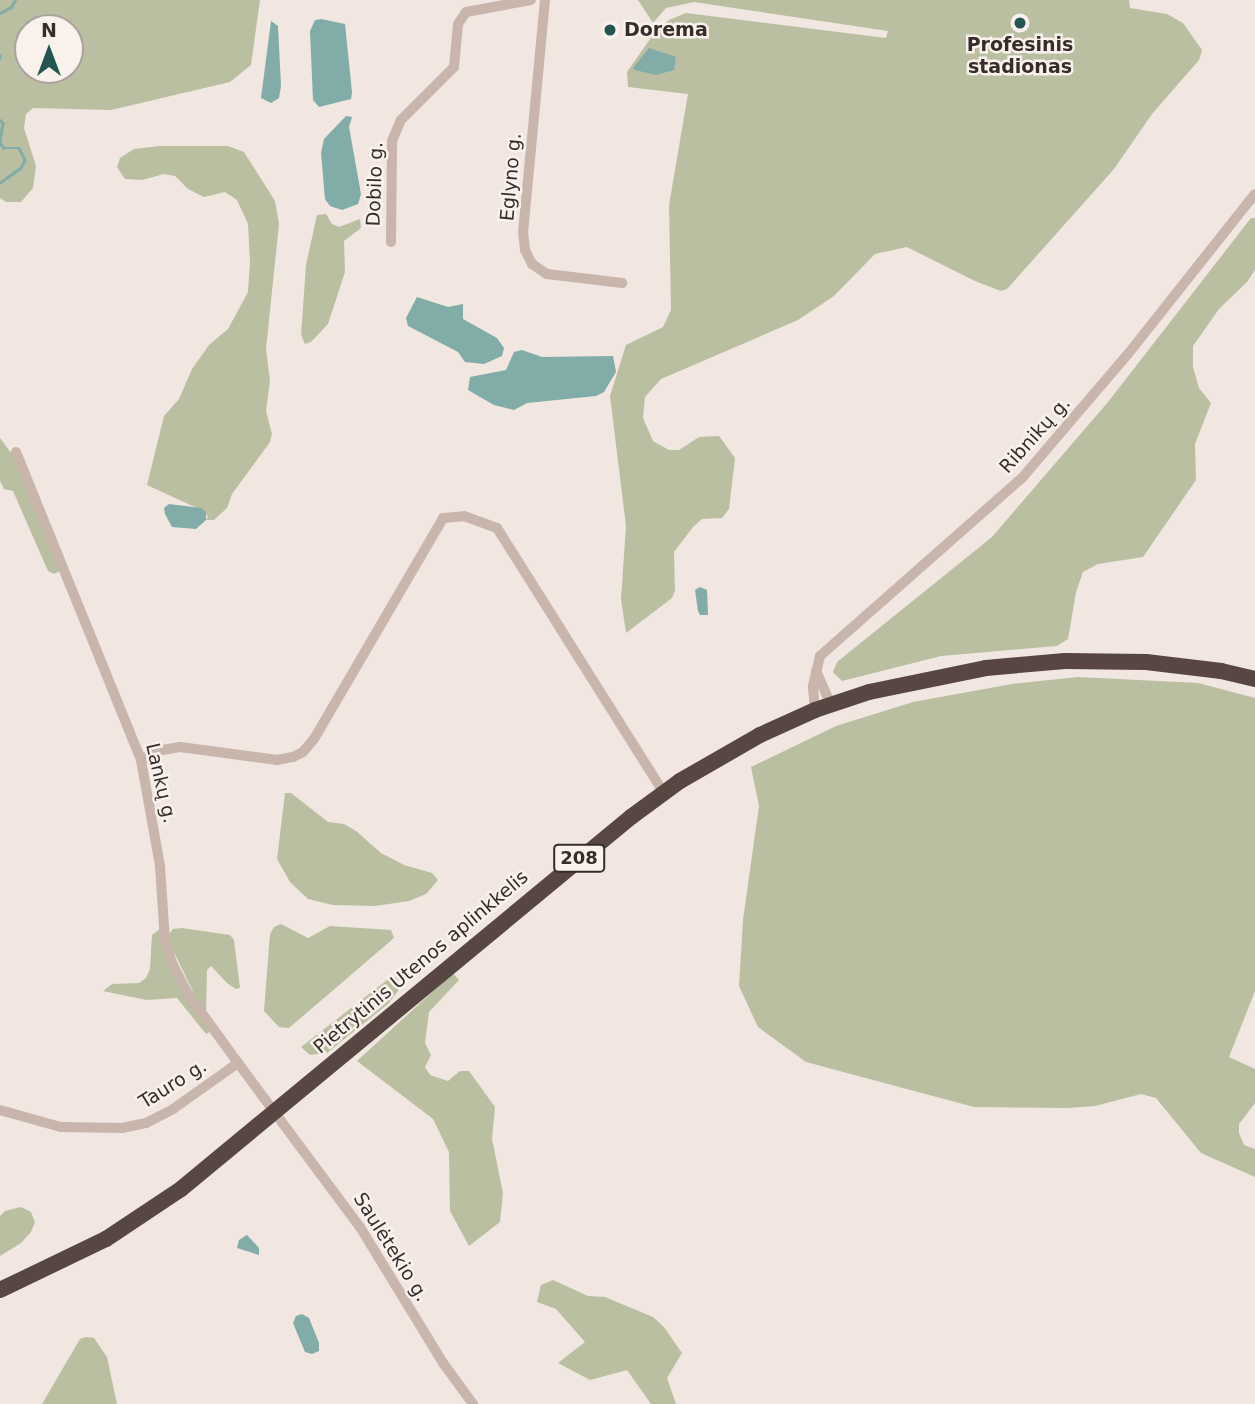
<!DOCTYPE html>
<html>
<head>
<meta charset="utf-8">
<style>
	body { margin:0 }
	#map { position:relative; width:1255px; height:1404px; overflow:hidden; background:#f1e6e0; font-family:"DejaVu Sans",sans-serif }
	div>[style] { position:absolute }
	.green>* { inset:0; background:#babfa1 }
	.water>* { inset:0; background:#81aca7 }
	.stream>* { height:2.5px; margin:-1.25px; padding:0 1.25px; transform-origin:1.25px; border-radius:1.25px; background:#81aca7 }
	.minor>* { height:10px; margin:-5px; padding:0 5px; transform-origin:5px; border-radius:5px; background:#c8b5ac }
	.highway>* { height:16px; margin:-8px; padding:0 8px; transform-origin:8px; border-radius:8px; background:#574642 }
	.dots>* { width:19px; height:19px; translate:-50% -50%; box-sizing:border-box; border:4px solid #f9f1ec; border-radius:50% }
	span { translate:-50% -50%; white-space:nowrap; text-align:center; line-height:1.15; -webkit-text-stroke:5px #f9f1ec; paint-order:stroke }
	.shield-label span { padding:2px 5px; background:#f9f1ec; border:2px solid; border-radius:5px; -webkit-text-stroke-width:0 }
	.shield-label { font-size:18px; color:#372c2a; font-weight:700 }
	.poi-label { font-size:19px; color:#372c2a; font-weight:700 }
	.left { translate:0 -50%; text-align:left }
	.street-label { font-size:19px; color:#372c2a }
	.north { position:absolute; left:14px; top:14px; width:70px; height:70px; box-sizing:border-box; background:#f9f1ec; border:2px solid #aba29e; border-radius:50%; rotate:0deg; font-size:19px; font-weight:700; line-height:28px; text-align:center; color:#372c2a }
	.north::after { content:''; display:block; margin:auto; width:24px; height:32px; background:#235551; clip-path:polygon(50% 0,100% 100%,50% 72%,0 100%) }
</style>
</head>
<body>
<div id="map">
	<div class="green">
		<i style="clip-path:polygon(evenodd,0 0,260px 0,251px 65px,230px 82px,111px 110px,33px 108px,26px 114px,24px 128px,36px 166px,33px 188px,21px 202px,6px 202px,0 198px,0 0,70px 28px,70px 70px,28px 70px,28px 28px,70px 28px)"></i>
		<i style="clip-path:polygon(638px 0,1129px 0,1130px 8px,1167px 14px,1183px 23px,1202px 50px,1199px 60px,1152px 114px,1114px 169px,1007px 289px,1001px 291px,975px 281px,907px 247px,875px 254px,834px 296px,798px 320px,661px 379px,645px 397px,643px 418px,653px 441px,669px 450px,679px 450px,699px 437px,719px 436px,735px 458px,729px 509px,722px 518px,702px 519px,693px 527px,674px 552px,675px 591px,672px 598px,626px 633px,621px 599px,626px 526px,610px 396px,626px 345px,663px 327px,671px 310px,669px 205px,688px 94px,628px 87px,627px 72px,655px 32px,669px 20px,686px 13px,886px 38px,888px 31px,694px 2px,666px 8px,653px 23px)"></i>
		<i style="clip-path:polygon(160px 146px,228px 146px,244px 152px,275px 201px,279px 224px,266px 349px,270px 381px,266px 411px,272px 434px,270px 442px,232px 494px,227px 508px,214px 520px,206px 520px,208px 516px,197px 508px,147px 485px,164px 416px,179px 399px,192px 369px,209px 345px,228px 329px,248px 292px,250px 261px,248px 224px,237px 200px,225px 192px,204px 197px,188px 189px,175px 176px,164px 174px,142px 180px,125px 179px,117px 167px,120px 158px,134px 149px)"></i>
		<i style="clip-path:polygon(326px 214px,332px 224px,339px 227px,360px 219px,361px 228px,344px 241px,345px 272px,328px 324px,311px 342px,305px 344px,301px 335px,306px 265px,317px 215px)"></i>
		<i style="clip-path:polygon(1251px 218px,1255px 218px,1255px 270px,1247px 282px,1219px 309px,1193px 346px,1193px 367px,1199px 388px,1211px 403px,1195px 444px,1196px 480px,1143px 557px,1098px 564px,1083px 572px,1076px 592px,1068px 639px,1057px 646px,941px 656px,842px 681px,833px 672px,837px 662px,992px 537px,1108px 402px)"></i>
		<i style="clip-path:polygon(0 438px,17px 461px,60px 571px,54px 574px,48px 571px,13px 491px,4px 489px,0 481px)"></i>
		<i style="clip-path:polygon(1078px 677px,1198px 683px,1255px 698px,1255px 991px,1229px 1057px,1255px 1069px,1255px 1103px,1239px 1124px,1239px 1133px,1244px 1145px,1255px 1149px,1255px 1177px,1201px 1153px,1156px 1098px,1141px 1094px,1095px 1106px,1068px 1108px,974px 1107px,806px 1062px,758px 1027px,739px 986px,743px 920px,759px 806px,751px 767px,836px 726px,913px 702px,1012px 684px)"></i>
		<i style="clip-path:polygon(285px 793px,291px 793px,328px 822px,344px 824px,356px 831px,381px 853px,404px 865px,432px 873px,438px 880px,426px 894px,409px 901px,375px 906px,333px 905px,308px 899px,290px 882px,277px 859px)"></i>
		<i style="clip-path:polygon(281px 924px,308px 938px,330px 926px,391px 930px,394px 938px,289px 1028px,279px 1027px,264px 1011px,270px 934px,274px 927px)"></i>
		<i style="clip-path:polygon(182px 928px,230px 935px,234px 940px,240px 988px,236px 989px,227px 983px,211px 966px,207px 970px,206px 1012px,197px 1000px,171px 946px,169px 934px,173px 929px)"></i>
		<i style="clip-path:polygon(160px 929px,163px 950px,213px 1030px,206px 1034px,177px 998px,146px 1000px,103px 991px,112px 984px,139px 983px,146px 978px,150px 969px,152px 935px)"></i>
		<i style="clip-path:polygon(453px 973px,459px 980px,429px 1012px,425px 1043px,431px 1055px,425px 1067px,430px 1075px,448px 1081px,460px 1071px,469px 1071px,495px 1107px,492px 1139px,503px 1193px,500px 1222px,469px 1246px,450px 1211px,449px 1152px,433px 1119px,357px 1061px)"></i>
		<i style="clip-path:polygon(391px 977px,396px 977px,401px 987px,388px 1004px,327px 1053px,310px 1055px,301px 1047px)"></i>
		<i style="clip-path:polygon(21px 1207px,31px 1212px,35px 1222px,31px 1232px,21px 1243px,0 1256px,0 1216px,5px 1211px)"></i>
		<i style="clip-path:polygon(553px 1280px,588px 1296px,605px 1297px,653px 1317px,664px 1327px,682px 1353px,667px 1378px,676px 1404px,651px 1404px,627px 1370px,590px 1380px,558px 1363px,585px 1342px,556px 1309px,537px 1302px,541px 1285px)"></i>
		<i style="clip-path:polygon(86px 1337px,94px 1338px,107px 1357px,117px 1404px,42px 1404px,80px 1339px)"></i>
	</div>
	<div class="water">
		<i style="clip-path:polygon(321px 19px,345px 24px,352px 92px,351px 99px,319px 107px,313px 100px,310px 31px,315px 20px)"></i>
		<i style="clip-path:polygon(271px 21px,278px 26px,281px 86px,279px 98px,271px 103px,261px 98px)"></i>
		<i style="clip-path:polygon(649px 48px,676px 57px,674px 70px,656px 75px,635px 70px,633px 68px)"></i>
		<i style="clip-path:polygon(346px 116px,352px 117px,349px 127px,361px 194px,358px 204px,342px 210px,330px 206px,325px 199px,321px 153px,324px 139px)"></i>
		<i style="clip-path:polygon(417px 297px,448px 307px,463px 304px,463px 319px,497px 338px,504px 348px,502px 356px,484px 364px,465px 362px,458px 352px,408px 326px,406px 318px)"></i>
		<i style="clip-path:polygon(522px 350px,542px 357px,613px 356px,616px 372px,604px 392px,596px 396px,527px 403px,514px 410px,494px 405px,468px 390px,470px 377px,506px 370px,514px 352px)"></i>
		<i style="clip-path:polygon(169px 504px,201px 508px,206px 512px,206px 520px,196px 529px,172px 527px,165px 514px,164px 508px)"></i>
		<i style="clip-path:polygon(700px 587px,707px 590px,708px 615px,700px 615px,698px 611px,695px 590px)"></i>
		<i style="clip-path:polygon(247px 1235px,259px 1248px,259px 1255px,237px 1248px,239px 1240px)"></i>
		<i style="clip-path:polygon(302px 1314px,309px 1318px,319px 1343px,319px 1351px,312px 1354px,305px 1352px,293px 1323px,296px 1316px)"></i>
	</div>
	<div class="stream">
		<i style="left:0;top:13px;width:13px;rotate:-29deg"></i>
		<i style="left:11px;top:7px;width:8px;rotate:-60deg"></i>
		<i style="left:0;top:55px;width:3px;rotate:90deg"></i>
		<i style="left:0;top:120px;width:4px;rotate:45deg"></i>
		<i style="left:3px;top:123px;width:20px;rotate:99deg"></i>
		<i style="left:0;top:143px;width:6px;rotate:51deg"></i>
		<i style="left:4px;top:148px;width:15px"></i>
		<i style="left:19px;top:148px;width:13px;rotate:63deg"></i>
		<i style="left:25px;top:160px;width:9px;rotate:117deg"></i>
		<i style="left:21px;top:168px;width:26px;rotate:144deg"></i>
	</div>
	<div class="minor">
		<i style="left:545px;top:0;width:232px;rotate:95.4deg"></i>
		<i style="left:523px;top:231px;width:19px;rotate:84deg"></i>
		<i style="left:525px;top:250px;width:16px;rotate:63deg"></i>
		<i style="left:532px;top:264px;width:18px;rotate:34deg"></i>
		<i style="left:547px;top:274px;width:76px;rotate:6.8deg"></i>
		<i style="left:391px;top:242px;width:101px;rotate:-89.4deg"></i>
		<i style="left:392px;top:141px;width:23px;rotate:-67deg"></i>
		<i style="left:401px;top:120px;width:75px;rotate:-45deg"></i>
		<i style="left:454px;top:67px;width:43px;rotate:-84.7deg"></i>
		<i style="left:458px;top:24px;width:14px;rotate:-56deg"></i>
		<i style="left:466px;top:12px;width:66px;rotate:-10.5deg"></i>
		<i style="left:16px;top:452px;width:332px;rotate:67.9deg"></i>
		<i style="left:141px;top:760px;width:108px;rotate:79.8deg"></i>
		<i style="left:160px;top:866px;width:75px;rotate:86.2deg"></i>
		<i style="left:165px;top:941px;width:25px;rotate:72deg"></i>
		<i style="left:173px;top:965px;width:29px;rotate:63deg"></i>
		<i style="left:186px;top:991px;width:89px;rotate:54.2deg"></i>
		<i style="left:238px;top:1063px;width:204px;rotate:53.4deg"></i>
		<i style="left:360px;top:1227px;width:159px;rotate:58.6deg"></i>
		<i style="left:443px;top:1363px;width:51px;rotate:53.8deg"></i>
		<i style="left:816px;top:671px;width:36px;rotate:66deg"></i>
		<i style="left:815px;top:710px;width:24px;rotate:-95deg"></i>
		<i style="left:813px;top:686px;width:31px;rotate:-77deg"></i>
		<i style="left:820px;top:656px;width:269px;rotate:-41.4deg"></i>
		<i style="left:1022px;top:478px;width:163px;rotate:-49.5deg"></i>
		<i style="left:1128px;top:354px;width:204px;rotate:-51.6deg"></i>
		<i style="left:141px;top:760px;width:18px;rotate:-29deg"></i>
		<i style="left:157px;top:751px;width:23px;rotate:-10deg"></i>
		<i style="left:180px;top:747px;width:98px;rotate:7.6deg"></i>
		<i style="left:277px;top:760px;width:16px;rotate:-11deg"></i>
		<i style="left:293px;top:757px;width:11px;rotate:-27deg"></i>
		<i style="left:303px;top:752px;width:17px;rotate:-50deg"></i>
		<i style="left:314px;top:739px;width:256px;rotate:-59.7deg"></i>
		<i style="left:443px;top:518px;width:21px;rotate:-5deg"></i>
		<i style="left:464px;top:516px;width:35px;rotate:20deg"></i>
		<i style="left:497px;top:528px;width:313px;rotate:57.8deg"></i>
		<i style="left:0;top:1110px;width:63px;rotate:15.6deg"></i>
		<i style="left:61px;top:1127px;width:61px;rotate:0.9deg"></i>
		<i style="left:122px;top:1128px;width:25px;rotate:-12deg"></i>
		<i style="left:146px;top:1123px;width:30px;rotate:-27deg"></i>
		<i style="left:173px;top:1109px;width:80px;rotate:-35.3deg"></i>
	</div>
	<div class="highway">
		<i style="left:0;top:1290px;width:118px;rotate:-25.7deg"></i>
		<i style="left:106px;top:1239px;width:90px;rotate:-33.7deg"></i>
		<i style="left:181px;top:1189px;width:584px;rotate:-39.58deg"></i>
		<i style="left:631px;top:817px;width:61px;rotate:-36.3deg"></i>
		<i style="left:680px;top:781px;width:92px;rotate:-29.9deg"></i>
		<i style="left:760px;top:735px;width:60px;rotate:-24.4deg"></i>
		<i style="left:815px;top:710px;width:57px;rotate:-18.4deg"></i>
		<i style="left:869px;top:692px;width:119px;rotate:-11.6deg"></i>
		<i style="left:986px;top:668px;width:79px;rotate:-5.1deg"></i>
		<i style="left:1065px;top:661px;width:81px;rotate:0.7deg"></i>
		<i style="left:1146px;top:662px;width:76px;rotate:6.8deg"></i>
		<i style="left:1221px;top:671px;width:35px;rotate:13deg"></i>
	</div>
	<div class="dots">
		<i style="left:1020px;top:23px;background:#235551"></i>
		<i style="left:610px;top:30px;background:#235551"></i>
	</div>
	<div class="shield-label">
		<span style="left:579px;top:858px">208</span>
	</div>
	<div class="poi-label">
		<span class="left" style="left:624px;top:30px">Dorema</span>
		<span style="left:1020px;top:56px">Profesinis<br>stadionas</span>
	</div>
	<div class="street-label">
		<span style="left:511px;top:177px;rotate:-85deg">Eglyno g.</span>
		<span style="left:375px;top:184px;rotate:-88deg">Dobilo g.</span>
		<span style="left:1035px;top:435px;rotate:-48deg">Ribnikų g.</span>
		<span style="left:161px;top:783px;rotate:77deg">Lankų g.</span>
		<span style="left:421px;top:962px;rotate:-40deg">Pietrytinis Utenos aplinkkelis</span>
		<span style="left:173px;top:1084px;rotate:-32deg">Tauro g.</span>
		<span style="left:391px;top:1247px;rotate:58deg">Saulėtekio g.</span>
	</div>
	<div class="north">N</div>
</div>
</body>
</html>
